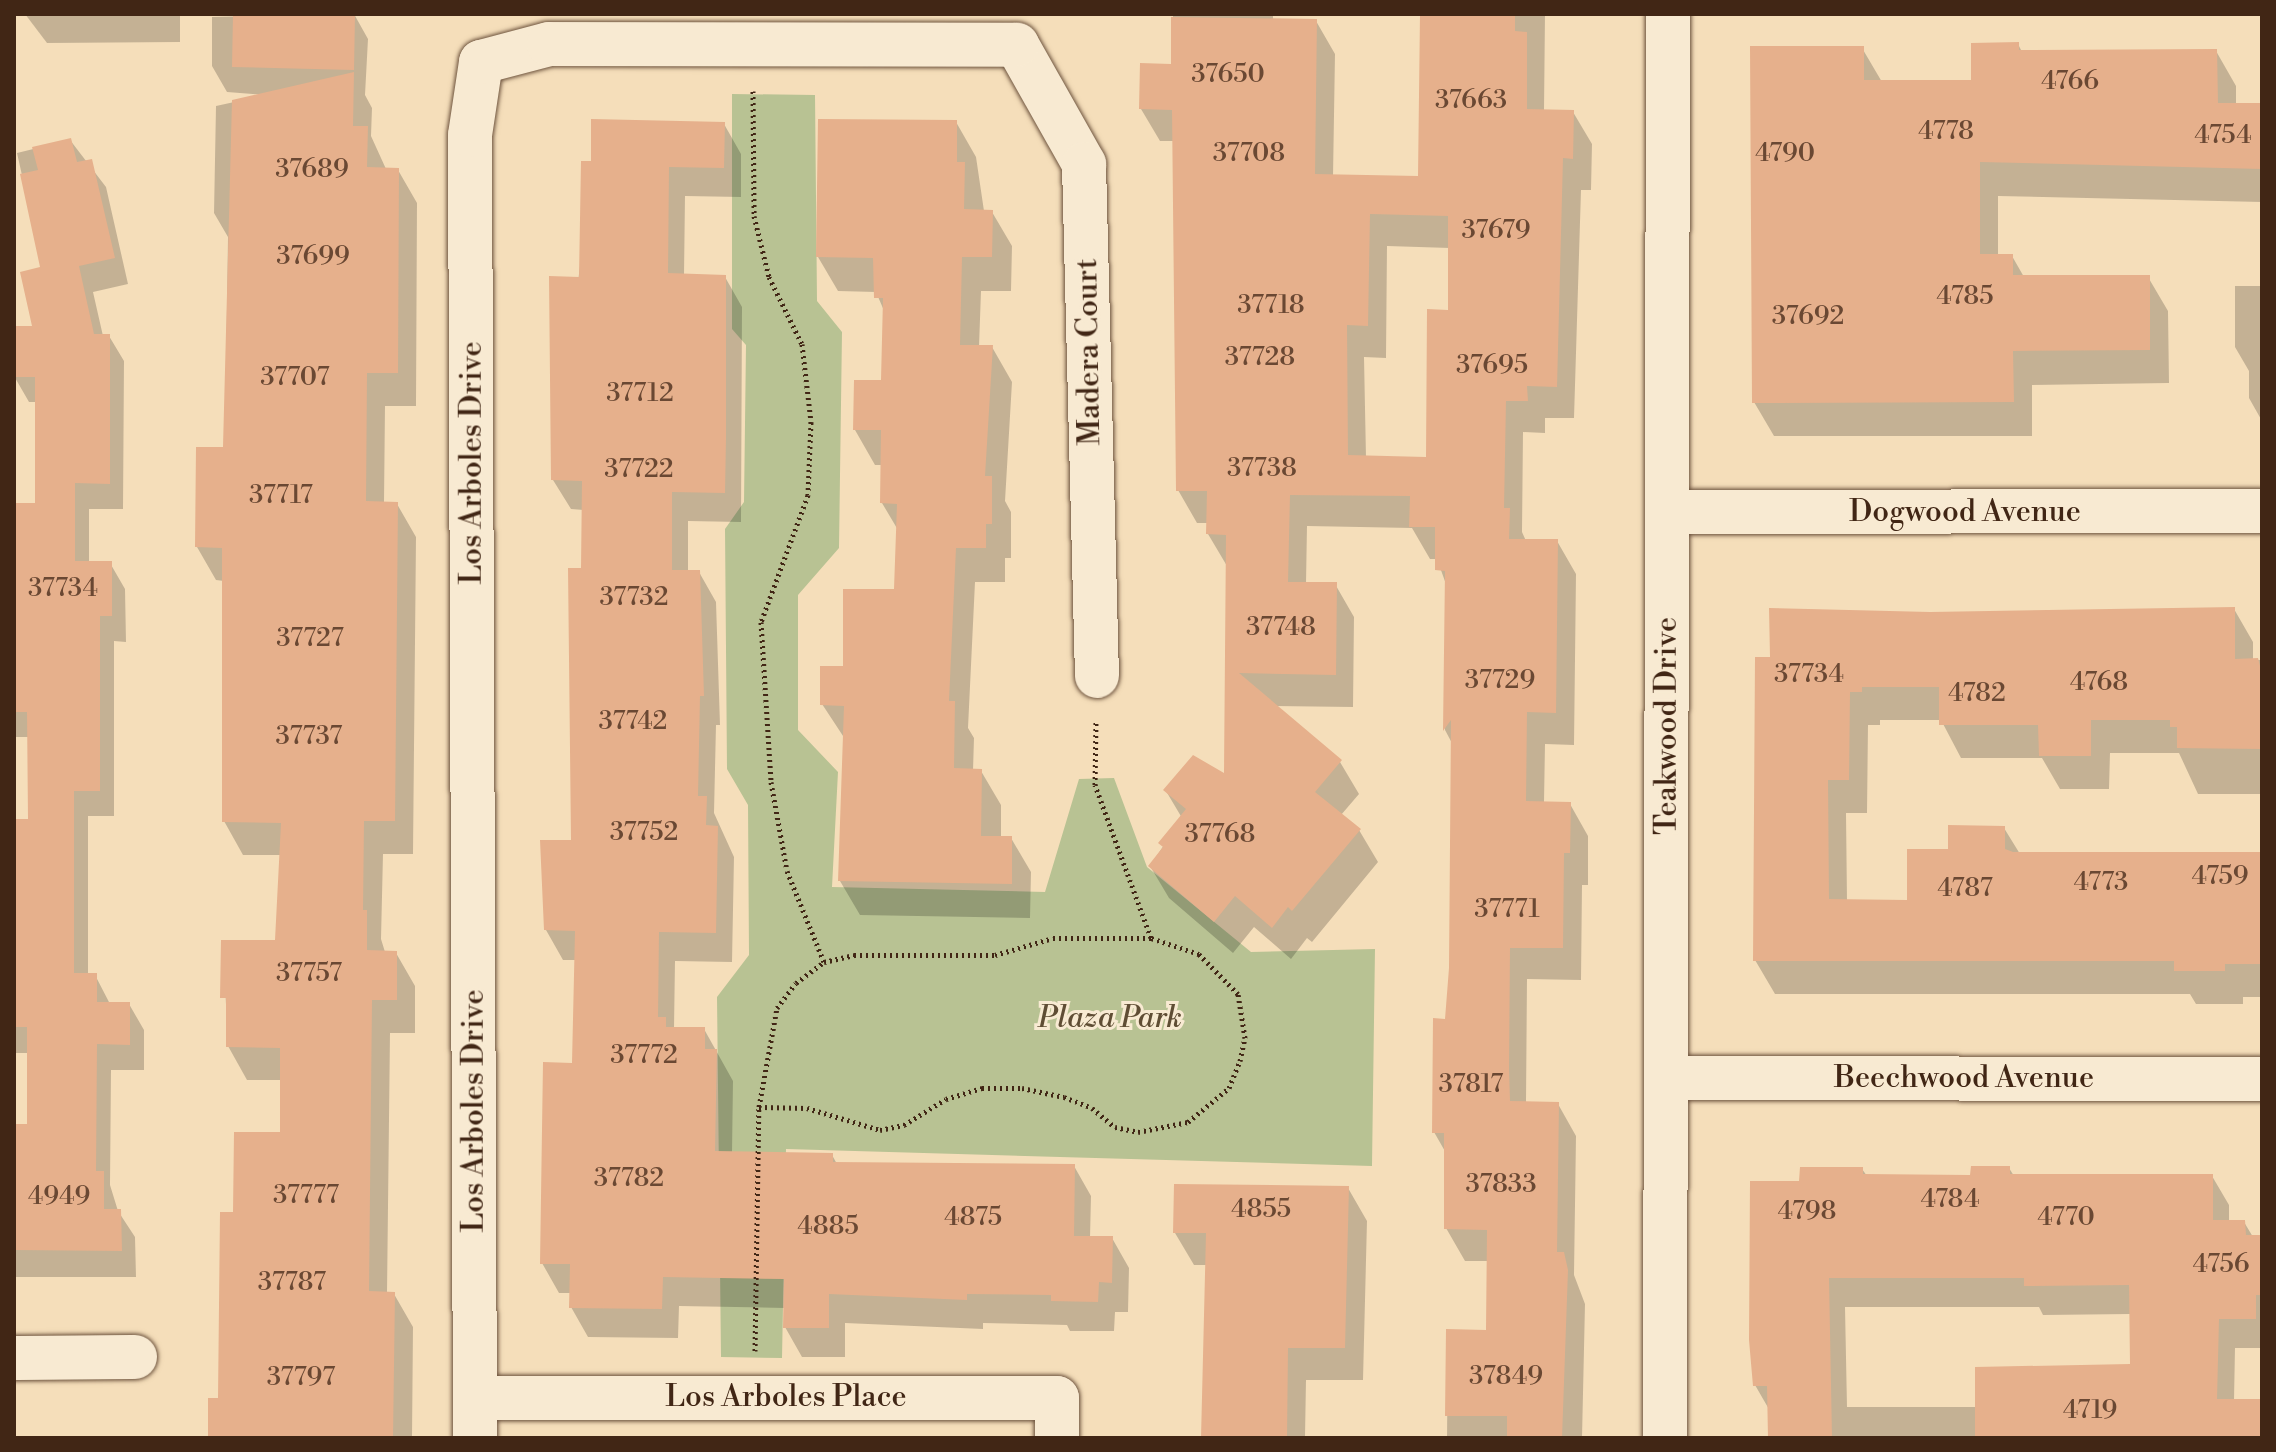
<!DOCTYPE html>
<html>
<head>
<meta charset="utf-8">
<style>
	body { margin:0 }
	#map { position:relative; width:2276px; height:1452px; overflow:hidden; background:#f5deba; font-family:"Libre Bodoni",serif }
	div>[style] { position:absolute }
	.green>* { inset:0; background:#b8c293 }
	.shadow>* { inset:0; background:#0003 }
	.building>* { inset:0; background:#e6b08c }
	.path>* { height:5px; margin-top:-2.5px; transform-origin:0; background:repeating-linear-gradient(90deg,#412615 0 2px,transparent 0 6px) }
	.roads { filter:drop-shadow(0 0 2px #6e543e) drop-shadow(0 0 2px #6e543e) }
	.street>* { height:44px; margin:-22px; padding:0 22px; transform-origin:22px; border-radius:22px; background:#f8ead2 }
	span { translate:-50% -50%; white-space:nowrap; text-align:center; line-height:1.15; -webkit-text-stroke:6px #f8ead2; paint-order:stroke }
	.number-label { font-size:26px; color:#6a4833 }
	.number-label span { -webkit-text-stroke-width:0 }
	.street-label { font-size:30px; color:#412615 }
	.park-label { font-size:30px; color:#5f4d34; font-style:italic }
	.frame { position:absolute; inset:0; border:16px solid #412615; pointer-events:none }
</style>
</head>
<body>
<div id="map">
	<div class="green">
		<i style="clip-path:polygon(732px 94px,815px 95px,817px 301px,842px 332px,839px 548px,798px 595px,798px 730px,838px 772px,832px 887px,1045px 892px,1079px 779px,1114px 778px,1147px 867px,1251px 952px,1375px 949px,1372px 1166px,786px 1149px,782px 1358px,721px 1357px,717px 997px,749px 955px,748px 805px,727px 769px,725px 529px,744px 502px,746px 345px,732px 329px)"></i>
	</div>
	<div class="shadow">
		<i style="clip-path:polygon(25px 14px,180px 14px,180px 42px,47px 43px)"></i>
		<i style="clip-path:polygon(354px 14px,368px 39px,365px 95px,372px 108px,371px 136px,386px 169px,398px 170px,417px 203px,416px 406px,385px 406px,384px 503px,397px 504px,416px 537px,413px 854px,383px 854px,381px 939px,385px 952px,396px 953px,415px 986px,415px 1033px,390px 1033px,387px 1294px,394px 1294px,413px 1327px,412px 1438px,210px 1438px,219px 1400px,235px 1214px,282px 1134px,282px 1080px,247px 1080px,228px 1046px,223px 942px,276px 942px,282px 855px,243px 855px,224px 821px,224px 581px,216px 580px,197px 547px,225px 449px,228px 237px,214px 213px,216px 106px,266px 95px,227px 92px,212px 66px,212px 17px)"></i>
		<i style="clip-path:polygon(evenodd,1173px 14px,1273px 14px,1273px 21px,1316px 21px,1335px 54px,1333px 177px,1420px 178px,1425px 14px,1545px 14px,1544px 111px,1573px 112px,1592px 144px,1591px 190px,1581px 190px,1574px 418px,1545px 418px,1545px 433px,1523px 432px,1522px 532px,1526px 541px,1557px 541px,1576px 574px,1574px 745px,1545px 744px,1544px 803px,1570px 804px,1588px 836px,1588px 885px,1582px 885px,1581px 980px,1527px 979px,1526px 1103px,1558px 1104px,1576px 1136px,1574px 1275px,1585px 1304px,1582px 1438px,1447px 1438px,1448px 1331px,1488px 1332px,1489px 1261px,1465px 1261px,1446px 1228px,1446px 1153px,1434px 1132px,1451px 968px,1453px 745px,1445px 730px,1447px 587px,1437px 559px,1430px 559px,1412px 528px,1307px 526px,1306px 584px,1335px 584px,1354px 617px,1353px 707px,1274px 706px,1340px 762px,1359px 794px,1341px 815px,1359px 830px,1378px 862px,1312px 942px,1307px 938px,1291px 959px,1254px 927px,1233px 953px,1169px 898px,1150px 866px,1182px 818px,1166px 791px,1226px 777px,1227px 566px,1208px 534px,1208px 523px,1197px 523px,1178px 490px,1174px 141px,1160px 141px,1141px 109px,1173px 66px,1173px 14px,1387px 246px,1450px 248px,1450px 312px,1428px 459px,1366px 458px,1364px 357px,1386px 358px,1387px 246px)"></i>
		<i style="clip-path:polygon(2018px 44px,2022px 52px,2216px 51px,2236px 86px,2236px 105px,2262px 105px,2262px 202px,1998px 196px,1998px 256px,2012px 256px,2024px 277px,2148px 277px,2168px 311px,2169px 383px,2032px 385px,2032px 436px,1774px 436px,1754px 402px,1862px 48px,1882px 82px,1973px 82px)"></i>
		<i style="clip-path:polygon(956px 122px,976px 157px,984px 211px,992px 212px,1012px 246px,1011px 291px,981px 291px,979px 347px,992px 347px,1012px 382px,1005px 501px,1011px 512px,1011px 558px,1005px 558px,1005px 582px,975px 582px,968px 728px,974px 738px,973px 771px,981px 771px,1001px 805px,1001px 838px,1011px 838px,1031px 872px,1030px 918px,860px 915px,840px 881px,845px 739px,822px 704px,895px 592px,898px 530px,882px 503px,882px 465px,875px 465px,855px 430px,883px 382px,885px 313px,876px 292px,838px 291px,818px 257px)"></i>
		<i style="clip-path:polygon(724px 124px,741px 154px,741px 197px,685px 196px,684px 276px,725px 277px,742px 307px,741px 522px,688px 521px,688px 572px,699px 572px,716px 602px,720px 725px,716px 725px,714px 813px,734px 857px,732px 962px,675px 961px,674px 1029px,704px 1029px,733px 1081px,732px 1153px,832px 1155px,837px 1164px,1074px 1166px,1091px 1196px,1090px 1238px,1112px 1238px,1129px 1268px,1128px 1312px,1115px 1312px,1114px 1331px,1070px 1331px,1067px 1325px,983px 1323px,983px 1329px,845px 1323px,845px 1357px,802px 1357px,785px 1327px,785px 1308px,679px 1306px,678px 1338px,588px 1337px,571px 1307px,571px 1293px,559px 1293px,542px 1263px,574px 1065px,577px 960px,563px 960px,546px 930px,573px 842px,584px 510px,571px 509px,553px 480px,593px 163px)"></i>
		<i style="clip-path:polygon(70px 140px,106px 187px,128px 284px,93px 292px,103px 336px,109px 336px,124px 361px,123px 509px,89px 509px,89px 563px,110px 563px,125px 589px,126px 642px,114px 641px,114px 816px,88px 816px,88px 975px,95px 975px,110px 1004px,129px 1004px,144px 1030px,144px 1070px,111px 1070px,110px 1185px,118px 1211px,135px 1237px,136px 1277px,14px 1277px,14px 1126px,29px 1126px,29px 1053px,14px 1053px,14px 821px,30px 821px,29px 737px,14px 737px,14px 505px,37px 505px,37px 402px,29px 402px,14px 376px,35px 328px,43px 269px,17px 153px)"></i>
		<i style="clip-path:polygon(2235px 286px,2262px 286px,2262px 421px,2249px 398px,2249px 371px,2235px 347px)"></i>
		<i style="clip-path:polygon(2234px 609px,2253px 642px,2253px 660px,2262px 660px,2262px 794px,2198px 794px,2179px 753px,2110px 753px,2109px 789px,2060px 789px,2042px 758px,1961px 758px,1941px 720px,1880px 720px,1880px 725px,1868px 725px,1867px 813px,1846px 813px,1847px 901px,1909px 902px,1950px 851px,2004px 828px,2020px 854px,2262px 854px,2262px 997px,2243px 997px,2243px 1004px,2196px 1004px,2190px 994px,1775px 994px,1755px 960px,1772px 659px,1930px 614px)"></i>
		<i style="clip-path:polygon(evenodd,2009px 1168px,2014px 1176px,2212px 1176px,2229px 1205px,2229px 1222px,2244px 1222px,2253px 1237px,2262px 1237px,2262px 1348px,2235px 1348px,2234px 1401px,2262px 1401px,2262px 1438px,1770px 1438px,1770px 1411px,1755px 1385px,1801px 1183px,1862px 1169px,1867px 1176px,1972px 1177px,2009px 1168px,1845px 1307px,2039px 1307px,2043px 1315px,2131px 1314px,2132px 1366px,1977px 1407px,1847px 1407px,1845px 1307px)"></i>
		<i style="clip-path:polygon(1348px 1188px,1367px 1221px,1363px 1380px,1306px 1380px,1305px 1437px,1312px 1438px,1203px 1438px,1207px 1265px,1194px 1265px,1175px 1233px)"></i>
	</div>
	<div class="building">
		<i style="clip-path:polygon(355px 14px,354px 70px,232px 67px,233px 15px)"></i>
		<i style="clip-path:polygon(evenodd,1420px 14px,1515px 14px,1515px 31px,1527px 32px,1527px 109px,1574px 110px,1573px 159px,1563px 158px,1557px 387px,1527px 386px,1528px 401px,1506px 401px,1504px 508px,1510px 508px,1509px 539px,1558px 539px,1556px 713px,1527px 712px,1526px 801px,1571px 802px,1570px 853px,1564px 853px,1563px 948px,1510px 948px,1509px 1069px,1510px 1101px,1559px 1102px,1557px 1252px,1564px 1252px,1568px 1270px,1562px 1438px,1507px 1438px,1507px 1416px,1445px 1416px,1446px 1329px,1486px 1330px,1487px 1230px,1444px 1229px,1444px 1133px,1432px 1133px,1433px 1018px,1445px 1019px,1449px 968px,1451px 720px,1443px 731px,1445px 571px,1435px 570px,1435px 527px,1409px 527px,1410px 496px,1290px 495px,1288px 582px,1337px 582px,1336px 675px,1239px 673px,1342px 760px,1315px 792px,1361px 829px,1292px 911px,1288px 907px,1272px 928px,1235px 896px,1214px 922px,1148px 866px,1163px 847px,1158px 843px,1186px 809px,1163px 790px,1193px 755px,1224px 773px,1226px 535px,1206px 534px,1207px 491px,1176px 491px,1172px 110px,1139px 109px,1140px 63px,1171px 64px,1171px 17px,1317px 19px,1315px 174px,1418px 176px,1420px 14px,1370px 214px,1448px 216px,1448px 310px,1427px 309px,1426px 457px,1348px 455px,1347px 325px,1368px 326px,1370px 214px)"></i>
		<i style="clip-path:polygon(2019px 42px,2019px 50px,2217px 49px,2218px 103px,2262px 103px,2262px 169px,1980px 162px,1980px 254px,2013px 254px,2013px 275px,2150px 275px,2150px 350px,2013px 351px,2014px 402px,1752px 403px,1750px 46px,1864px 46px,1864px 80px,1971px 80px,1971px 43px)"></i>
		<i style="clip-path:polygon(354px 72px,353px 126px,368px 126px,367px 167px,399px 168px,398px 373px,367px 373px,366px 501px,398px 502px,395px 821px,364px 821px,363px 910px,367px 910px,367px 950px,397px 951px,397px 1000px,372px 1000px,369px 1291px,395px 1292px,393px 1438px,208px 1438px,208px 1398px,218px 1398px,220px 1212px,233px 1212px,234px 1132px,280px 1132px,280px 1048px,226px 1047px,226px 998px,220px 998px,221px 940px,275px 940px,281px 823px,222px 822px,222px 548px,195px 547px,196px 447px,223px 447px,232px 100px)"></i>
		<i style="clip-path:polygon(591px 119px,725px 122px,724px 168px,669px 167px,668px 273px,726px 275px,726px 438px,725px 493px,672px 492px,672px 570px,700px 570px,704px 696px,700px 696px,698px 796px,707px 796px,706px 825px,718px 826px,716px 933px,659px 932px,658px 1017px,666px 1017px,666px 1027px,705px 1027px,705px 1049px,717px 1049px,715px 1151px,833px 1153px,833px 1162px,1075px 1164px,1074px 1236px,1113px 1236px,1112px 1283px,1099px 1282px,1098px 1302px,1051px 1301px,1051px 1295px,967px 1294px,967px 1300px,829px 1294px,829px 1328px,783px 1328px,784px 1279px,663px 1277px,662px 1309px,569px 1308px,570px 1264px,540px 1264px,543px 1062px,572px 1063px,575px 931px,544px 930px,540px 840px,571px 840px,568px 568px,581px 568px,582px 481px,551px 480px,549px 276px,579px 277px,581px 161px,591px 161px)"></i>
		<i style="clip-path:polygon(818px 119px,957px 120px,957px 162px,965px 162px,964px 209px,993px 210px,992px 257px,962px 257px,960px 345px,993px 345px,985px 476px,992px 476px,992px 524px,986px 524px,986px 548px,956px 548px,949px 701px,955px 701px,954px 768px,982px 769px,981px 836px,1012px 836px,1012px 884px,838px 881px,844px 706px,820px 705px,820px 666px,843px 666px,843px 589px,894px 589px,897px 504px,880px 503px,881px 430px,853px 430px,854px 380px,881px 380px,883px 298px,874px 298px,873px 258px,816px 257px)"></i>
		<i style="clip-path:polygon(71px 138px,77px 162px,92px 159px,115px 258px,79px 266px,94px 334px,110px 334px,110px 484px,75px 483px,75px 561px,112px 561px,112px 616px,100px 616px,100px 791px,74px 791px,74px 973px,97px 973px,97px 1002px,130px 1002px,130px 1045px,97px 1044px,96px 1171px,104px 1171px,104px 1209px,121px 1209px,122px 1251px,14px 1250px,14px 1124px,27px 1124px,27px 1027px,14px 1027px,14px 819px,28px 819px,27px 712px,14px 712px,14px 503px,35px 503px,35px 377px,14px 377px,14px 326px,32px 326px,20px 272px,40px 267px,20px 174px,38px 170px,32px 147px)"></i>
		<i style="clip-path:polygon(2235px 607px,2235px 659px,2258px 658px,2262px 674px,2262px 749px,2177px 748px,2177px 727px,2170px 727px,2170px 720px,2091px 720px,2091px 756px,2039px 756px,2038px 725px,1939px 725px,1939px 687px,1862px 687px,1862px 692px,1850px 692px,1849px 780px,1828px 780px,1829px 899px,1907px 900px,1907px 849px,1948px 849px,1948px 825px,2005px 826px,2005px 849px,2013px 852px,2262px 852px,2262px 964px,2225px 964px,2225px 971px,2174px 971px,2174px 961px,1753px 961px,1755px 657px,1770px 657px,1769px 608px,1930px 612px)"></i>
		<i style="clip-path:polygon(1971px 1166px,2010px 1166px,2010px 1174px,2213px 1174px,2213px 1220px,2245px 1220px,2246px 1235px,2262px 1235px,2262px 1295px,2256px 1295px,2256px 1319px,2219px 1319px,2217px 1399px,2262px 1399px,2262px 1438px,1975px 1438px,1975px 1367px,2130px 1364px,2129px 1285px,2024px 1286px,2024px 1278px,1829px 1278px,1832px 1438px,1768px 1438px,1767px 1386px,1753px 1386px,1749px 1340px,1750px 1181px,1799px 1181px,1800px 1167px,1863px 1167px,1863px 1174px,1970px 1175px)"></i>
		<i style="clip-path:polygon(1174px 1184px,1349px 1186px,1345px 1348px,1288px 1348px,1287px 1438px,1201px 1438px,1206px 1233px,1173px 1233px)"></i>
	</div>
	<div class="path">
		<i style="left:753px;top:91px;width:125px;rotate:89.5deg"></i>
		<i style="left:754px;top:216px;width:63px;rotate:76.2deg"></i>
		<i style="left:769px;top:277px;width:75px;rotate:63.8deg"></i>
		<i style="left:802px;top:344px;width:79px;rotate:83.4deg"></i>
		<i style="left:811px;top:422px;width:73px;rotate:92.4deg"></i>
		<i style="left:808px;top:495px;width:135px;rotate:110.3deg"></i>
		<i style="left:761px;top:622px;width:160px;rotate:86.4deg"></i>
		<i style="left:771px;top:782px;width:90px;rotate:79.8deg"></i>
		<i style="left:787px;top:871px;width:98px;rotate:67.9deg"></i>
		<i style="left:759px;top:1107px;width:48px;rotate:1.2deg"></i>
		<i style="left:807px;top:1108px;width:76px;rotate:16.8deg"></i>
		<i style="left:880px;top:1130px;width:25px;rotate:-12deg"></i>
		<i style="left:904px;top:1125px;width:49px;rotate:-31.8deg"></i>
		<i style="left:946px;top:1099px;width:38px;rotate:-17deg"></i>
		<i style="left:982px;top:1088px;width:40px"></i>
		<i style="left:1022px;top:1088px;width:43px;rotate:12.1deg"></i>
		<i style="left:1064px;top:1097px;width:30px;rotate:21deg"></i>
		<i style="left:1092px;top:1108px;width:30px;rotate:40deg"></i>
		<i style="left:1115px;top:1127px;width:24px;rotate:12deg"></i>
		<i style="left:1138px;top:1132px;width:51px;rotate:-11.3deg"></i>
		<i style="left:1188px;top:1122px;width:53px;rotate:-39.7deg"></i>
		<i style="left:1229px;top:1088px;width:29px;rotate:-68deg"></i>
		<i style="left:1240px;top:1061px;width:24px;rotate:-78deg"></i>
		<i style="left:1245px;top:1038px;width:45px;rotate:-99deg"></i>
		<i style="left:1238px;top:994px;width:56px;rotate:-134.3deg"></i>
		<i style="left:1199px;top:954px;width:51px;rotate:-161.6deg"></i>
		<i style="left:755px;top:1351px;width:244px;rotate:-89.1deg"></i>
		<i style="left:759px;top:1107px;width:101px;rotate:-79.7deg"></i>
		<i style="left:777px;top:1008px;width:31px;rotate:-53deg"></i>
		<i style="left:796px;top:983px;width:35px;rotate:-37deg"></i>
		<i style="left:824px;top:962px;width:31px;rotate:-13deg"></i>
		<i style="left:854px;top:955px;width:141px"></i>
		<i style="left:995px;top:955px;width:60px;rotate:-16.3deg"></i>
		<i style="left:1053px;top:938px;width:98px"></i>
		<i style="left:1151px;top:938px;width:163px;rotate:-110.1deg"></i>
		<i style="left:1095px;top:785px;width:64px;rotate:-89.1deg"></i>
	</div>
	<div class="roads">
		<div class="street">
			<i style="left:1017px;top:45px;width:137px;rotate:60.6deg"></i>
			<i style="left:1084px;top:164px;width:512px;rotate:88.55deg"></i>
			<i style="left:1668px;top:512px;width:594px;rotate:-0.1deg"></i>
			<i style="left:1667px;top:1078px;width:595px;rotate:0.1deg"></i>
			<i style="left:14px;top:1358px;width:121px;rotate:-0.5deg"></i>
			<i style="left:475px;top:1398px;width:582px"></i>
			<i style="left:1057px;top:1398px;width:40px;rotate:90deg"></i>
			<i style="left:475px;top:1438px;width:1303px;rotate:-90.22deg"></i>
			<i style="left:470px;top:135px;width:74px;rotate:-81.4deg"></i>
			<i style="left:481px;top:62px;width:70px;rotate:-14.8deg"></i>
			<i style="left:549px;top:44px;width:468px;rotate:0.1deg"></i>
			<i style="left:1665px;top:1438px;width:1424px;rotate:-89.88deg"></i>
		</div>
	</div>
	<div class="number-label">
		<span style="left:1228px;top:75px">37650</span>
		<span style="left:2070px;top:82px">4766</span>
		<span style="left:1471px;top:101px">37663</span>
		<span style="left:1946px;top:132px">4778</span>
		<span style="left:2223px;top:136px">4754</span>
		<span style="left:1249px;top:154px">37708</span>
		<span style="left:1785px;top:154px">4790</span>
		<span style="left:312px;top:170px">37689</span>
		<span style="left:1496px;top:231px">37679</span>
		<span style="left:313px;top:257px">37699</span>
		<span style="left:1965px;top:297px">4785</span>
		<span style="left:1271px;top:306px">37718</span>
		<span style="left:1808px;top:317px">37692</span>
		<span style="left:1260px;top:358px">37728</span>
		<span style="left:1492px;top:366px">37695</span>
		<span style="left:295px;top:378px">37707</span>
		<span style="left:640px;top:394px">37712</span>
		<span style="left:1262px;top:469px">37738</span>
		<span style="left:639px;top:470px">37722</span>
		<span style="left:281px;top:496px">37717</span>
		<span style="left:63px;top:589px">37734</span>
		<span style="left:634px;top:598px">37732</span>
		<span style="left:1281px;top:628px">37748</span>
		<span style="left:310px;top:639px">37727</span>
		<span style="left:1809px;top:675px">37734</span>
		<span style="left:1500px;top:681px">37729</span>
		<span style="left:2099px;top:683px">4768</span>
		<span style="left:1977px;top:694px">4782</span>
		<span style="left:633px;top:722px">37742</span>
		<span style="left:309px;top:737px">37737</span>
		<span style="left:644px;top:833px">37752</span>
		<span style="left:1220px;top:835px">37768</span>
		<span style="left:2220px;top:877px">4759</span>
		<span style="left:2101px;top:883px">4773</span>
		<span style="left:1965px;top:889px">4787</span>
		<span style="left:1507px;top:910px">37771</span>
		<span style="left:309px;top:974px">37757</span>
		<span style="left:644px;top:1056px">37772</span>
		<span style="left:1471px;top:1085px">37817</span>
		<span style="left:629px;top:1179px">37782</span>
		<span style="left:1501px;top:1185px">37833</span>
		<span style="left:306px;top:1196px">37777</span>
		<span style="left:59px;top:1197px">4949</span>
		<span style="left:1950px;top:1200px">4784</span>
		<span style="left:1261px;top:1210px">4855</span>
		<span style="left:1807px;top:1212px">4798</span>
		<span style="left:973px;top:1218px">4875</span>
		<span style="left:2066px;top:1218px">4770</span>
		<span style="left:828px;top:1227px">4885</span>
		<span style="left:2221px;top:1265px">4756</span>
		<span style="left:292px;top:1283px">37787</span>
		<span style="left:1506px;top:1377px">37849</span>
		<span style="left:301px;top:1378px">37797</span>
		<span style="left:2090px;top:1411px">4719</span>
	</div>
	<div class="street-label">
		<span style="left:1089px;top:352px;rotate:-91deg">Madera Court</span>
		<span style="left:472px;top:463px;rotate:-90deg">Los Arboles Drive</span>
		<span style="left:1965px;top:512px">Dogwood Avenue</span>
		<span style="left:1667px;top:726px;rotate:-90deg">Teakwood Drive</span>
		<span style="left:1964px;top:1078px">Beechwood Avenue</span>
		<span style="left:474px;top:1111px;rotate:-90deg">Los Arboles Drive</span>
		<span style="left:786px;top:1397px">Los Arboles Place</span>
	</div>
	<div class="park-label">
		<span style="left:1110px;top:1018px">Plaza Park</span>
	</div>
	<div class="frame"></div>
</div>
</body>
</html>
